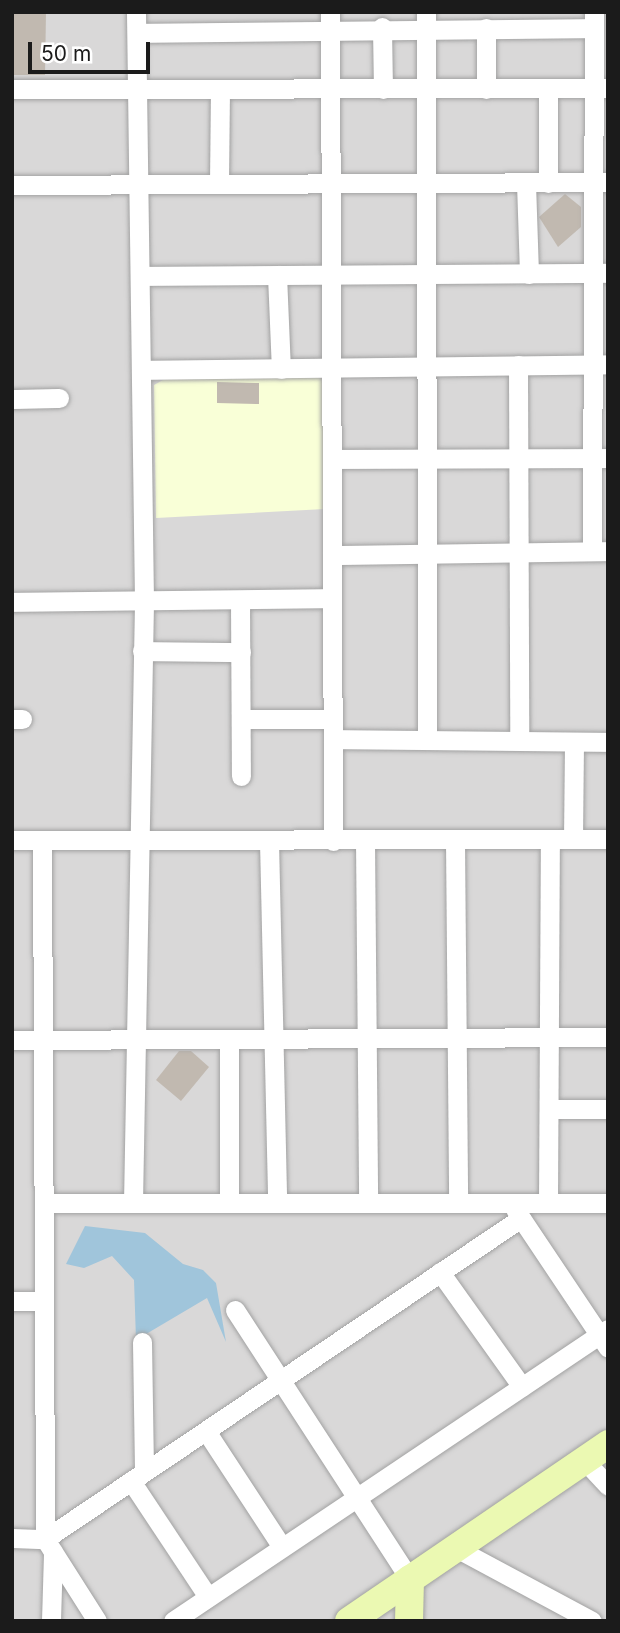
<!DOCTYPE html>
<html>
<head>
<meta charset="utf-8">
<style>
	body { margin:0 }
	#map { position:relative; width:620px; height:1633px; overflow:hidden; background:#edeae0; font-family:Inter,sans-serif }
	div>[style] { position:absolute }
	.residential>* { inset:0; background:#d9d8d8 }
	.education>* { inset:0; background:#f9ffd7 }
	.water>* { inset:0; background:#a0c5db }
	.building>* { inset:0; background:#c1b9b0 }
	.roads { filter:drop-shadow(0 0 2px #a2a2a2) drop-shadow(0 0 2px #a2a2a2) }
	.street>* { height:19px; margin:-9.5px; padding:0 9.5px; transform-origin:9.5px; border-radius:9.5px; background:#fff }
	.secondary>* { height:28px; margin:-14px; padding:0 14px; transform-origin:14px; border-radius:14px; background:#ebf9b2 }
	span { translate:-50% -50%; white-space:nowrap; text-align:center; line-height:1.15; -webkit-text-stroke:6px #fff; paint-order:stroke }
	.frame { position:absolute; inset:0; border:14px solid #1b1b1b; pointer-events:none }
	.scale { position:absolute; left:28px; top:42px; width:122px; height:32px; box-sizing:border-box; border:4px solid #1b1b1b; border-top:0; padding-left:9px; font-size:21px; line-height:24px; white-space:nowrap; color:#1b1b1b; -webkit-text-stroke:5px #fff; paint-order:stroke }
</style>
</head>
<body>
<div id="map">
	<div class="residential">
		<i style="clip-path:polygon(12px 12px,608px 12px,608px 1621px,12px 1621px)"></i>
	</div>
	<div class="education">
		<i style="clip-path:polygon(324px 372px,325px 509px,156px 518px,154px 385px,172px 375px)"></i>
	</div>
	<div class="water">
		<i style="clip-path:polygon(85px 1226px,145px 1233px,183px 1264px,203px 1270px,216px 1283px,226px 1342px,207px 1298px,136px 1340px,134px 1280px,112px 1256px,84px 1268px,66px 1264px)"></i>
	</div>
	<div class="building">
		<i style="clip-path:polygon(12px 12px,46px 12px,45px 75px,12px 75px)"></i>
		<i style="clip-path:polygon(565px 194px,581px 207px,581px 227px,558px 247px,539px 217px)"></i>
		<i style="clip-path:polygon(217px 382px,259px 383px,259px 404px,217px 403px)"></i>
		<i style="clip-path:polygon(179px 1051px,191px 1051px,209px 1067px,181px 1101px,156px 1080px)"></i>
	</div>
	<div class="roads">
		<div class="street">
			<i style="left:330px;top:12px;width:829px;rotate:89.79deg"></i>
			<i style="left:426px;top:12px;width:728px;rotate:89.92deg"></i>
			<i style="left:382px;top:27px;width:62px;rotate:89.1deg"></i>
			<i style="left:486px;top:28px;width:61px;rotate:90deg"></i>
			<i style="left:137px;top:33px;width:457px;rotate:-0.6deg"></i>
			<i style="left:548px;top:88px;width:95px;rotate:90deg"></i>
			<i style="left:12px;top:89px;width:596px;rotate:-0.1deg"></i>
			<i style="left:526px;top:183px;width:91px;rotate:88.1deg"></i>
			<i style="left:219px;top:184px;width:95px;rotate:-89.4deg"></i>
			<i style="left:12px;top:185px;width:596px;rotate:-0.29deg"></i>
			<i style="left:277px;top:275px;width:94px;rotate:87.6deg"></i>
			<i style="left:140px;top:276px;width:468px;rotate:-0.4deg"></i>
			<i style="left:518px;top:365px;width:376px;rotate:89.8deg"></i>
			<i style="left:141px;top:370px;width:467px;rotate:-0.7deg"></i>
			<i style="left:12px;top:399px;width:47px;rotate:-1.2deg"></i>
			<i style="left:332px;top:459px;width:276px;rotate:-0.2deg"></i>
			<i style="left:592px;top:551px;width:539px;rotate:-89.79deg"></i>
			<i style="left:332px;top:555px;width:276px;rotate:-0.8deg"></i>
			<i style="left:240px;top:600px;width:176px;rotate:89.7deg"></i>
			<i style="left:12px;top:602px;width:320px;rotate:-0.7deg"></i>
			<i style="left:142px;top:651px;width:99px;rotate:0.6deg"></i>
			<i style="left:12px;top:719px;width:10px"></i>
			<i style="left:242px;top:719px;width:91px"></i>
			<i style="left:333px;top:739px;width:275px;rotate:0.6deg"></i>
			<i style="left:573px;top:839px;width:97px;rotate:-89.4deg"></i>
			<i style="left:12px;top:840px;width:596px;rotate:-0.1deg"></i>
			<i style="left:42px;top:840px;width:699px;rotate:89.75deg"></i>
			<i style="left:45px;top:1539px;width:97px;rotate:57.6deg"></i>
			<i style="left:365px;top:840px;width:363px;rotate:89.5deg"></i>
			<i style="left:455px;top:840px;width:363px;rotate:89.5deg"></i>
			<i style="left:269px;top:841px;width:362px;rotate:88.7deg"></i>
			<i style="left:12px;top:1040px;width:596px;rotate:-0.29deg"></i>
			<i style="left:549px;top:1109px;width:59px"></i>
			<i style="left:44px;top:1203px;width:564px"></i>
			<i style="left:133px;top:1203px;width:602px;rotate:-88.95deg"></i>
			<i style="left:144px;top:601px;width:589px;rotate:-90.78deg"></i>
			<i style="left:229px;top:1203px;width:164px;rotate:-90deg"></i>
			<i style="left:548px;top:1203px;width:364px;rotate:-89.7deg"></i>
			<i style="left:515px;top:1209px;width:167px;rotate:56.2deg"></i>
			<i style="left:440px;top:1272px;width:141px;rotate:54.5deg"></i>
			<i style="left:12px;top:1301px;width:32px"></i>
			<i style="left:235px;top:1310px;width:321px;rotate:57deg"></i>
			<i style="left:142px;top:1342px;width:130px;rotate:89.1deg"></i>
			<i style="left:206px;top:1431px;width:139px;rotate:56.8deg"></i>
			<i style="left:584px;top:1460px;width:35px;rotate:47deg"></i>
			<i style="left:131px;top:1481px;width:139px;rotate:56.4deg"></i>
			<i style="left:12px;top:1538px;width:33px;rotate:2deg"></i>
			<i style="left:45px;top:1539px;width:574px;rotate:-33.99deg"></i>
			<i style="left:456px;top:1548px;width:154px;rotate:28.2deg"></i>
			<i style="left:51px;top:1621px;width:69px;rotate:-88.3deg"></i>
			<i style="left:173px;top:1621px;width:524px;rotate:-33.87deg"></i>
		</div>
		<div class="secondary">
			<i style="left:349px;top:1621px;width:314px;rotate:-34.3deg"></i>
			<i style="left:409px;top:1621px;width:42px;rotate:-88.6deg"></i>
		</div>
	</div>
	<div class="frame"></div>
	<div class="scale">50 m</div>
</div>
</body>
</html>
